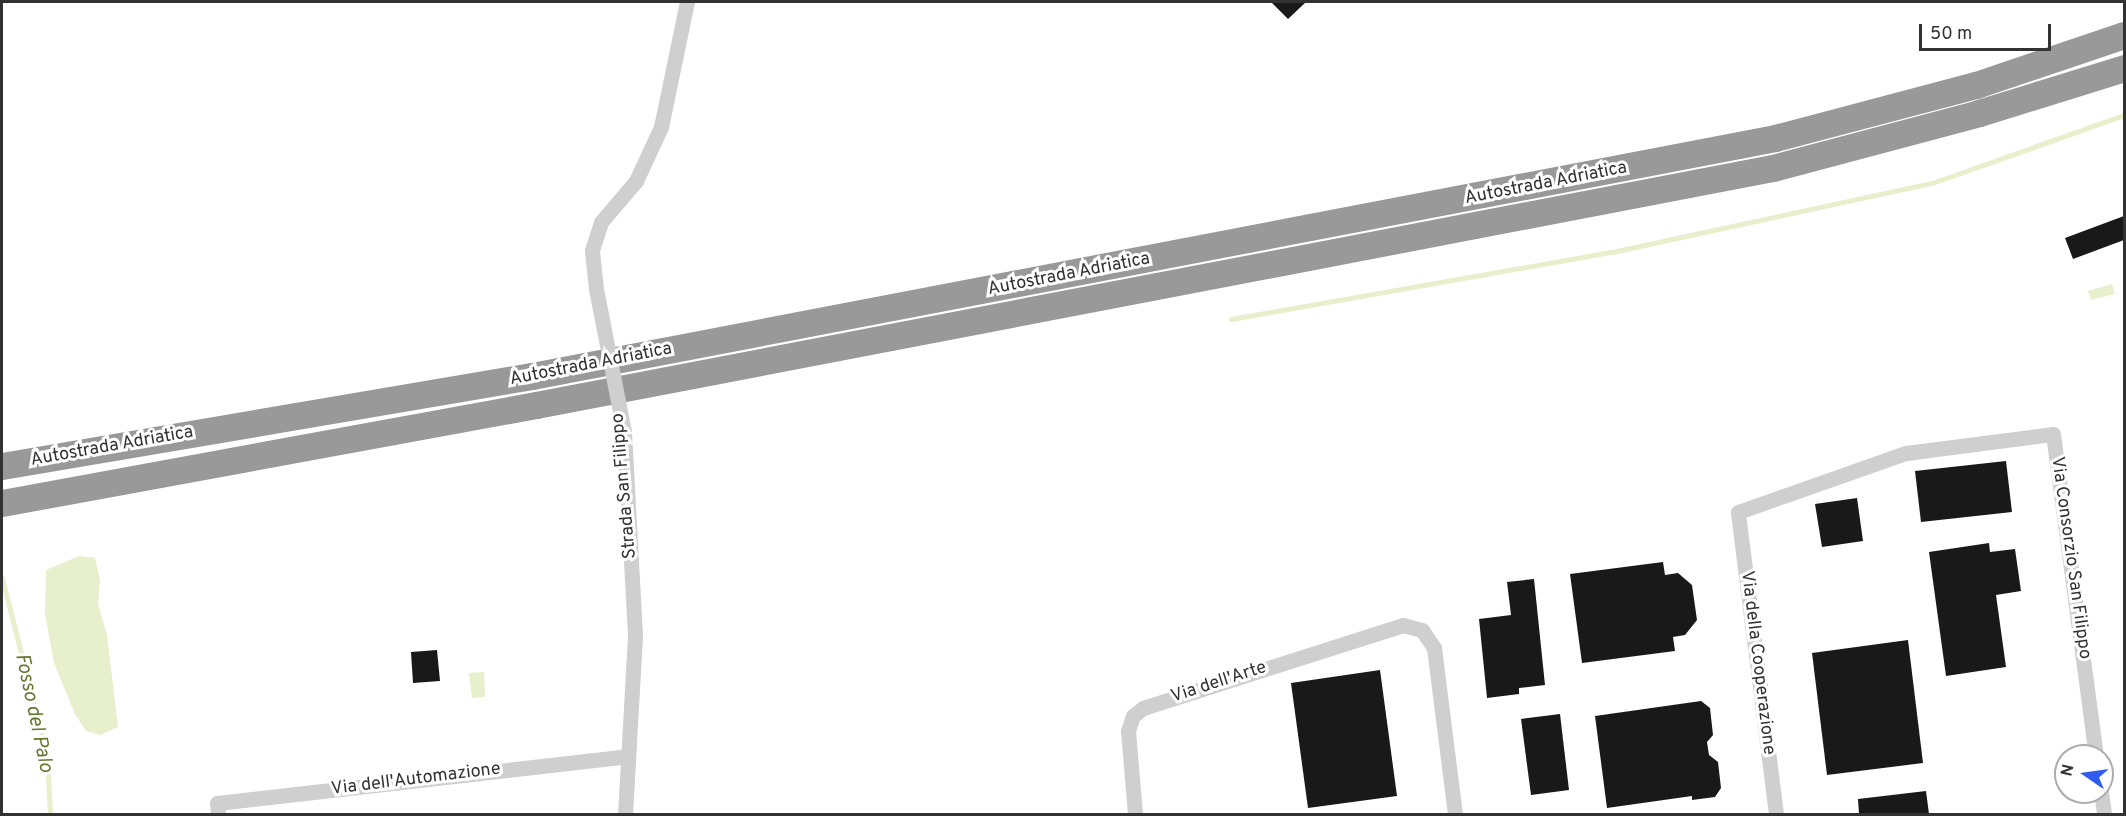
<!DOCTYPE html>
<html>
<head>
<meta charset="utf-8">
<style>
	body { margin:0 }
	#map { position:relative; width:2126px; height:816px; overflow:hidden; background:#fff; font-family:Overpass,sans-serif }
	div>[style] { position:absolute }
	.water>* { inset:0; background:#e7efcc }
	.stream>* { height:5px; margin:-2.5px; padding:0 2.5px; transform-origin:2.5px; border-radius:2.5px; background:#e7efcc }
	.building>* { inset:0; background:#191919 }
	.minor>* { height:15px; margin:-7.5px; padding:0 7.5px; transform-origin:7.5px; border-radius:7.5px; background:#cfcfcf }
	.motorway>* { height:27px; margin:-13.5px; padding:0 13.5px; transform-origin:13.5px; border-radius:13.5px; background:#999 }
	.minor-bridge>* { height:15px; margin:-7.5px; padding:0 7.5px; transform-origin:7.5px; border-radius:7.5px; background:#cfcfcf }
	span { translate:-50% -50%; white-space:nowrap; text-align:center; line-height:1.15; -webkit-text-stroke:6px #fff; paint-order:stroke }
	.street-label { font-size:18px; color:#323232 }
	.water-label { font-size:20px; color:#667730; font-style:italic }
	.frame { position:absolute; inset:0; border:3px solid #323232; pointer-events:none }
	.north { position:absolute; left:2054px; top:744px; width:60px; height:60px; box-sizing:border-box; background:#fff; border:2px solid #adadad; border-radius:50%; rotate:283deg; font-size:16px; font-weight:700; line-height:24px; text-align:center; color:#323232 }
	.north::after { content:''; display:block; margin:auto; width:21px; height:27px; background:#2f5ced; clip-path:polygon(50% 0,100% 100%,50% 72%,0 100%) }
	.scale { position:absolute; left:1919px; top:24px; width:132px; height:27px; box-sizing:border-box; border:3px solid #323232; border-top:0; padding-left:8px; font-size:18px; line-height:21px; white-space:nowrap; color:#323232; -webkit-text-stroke:4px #fff; paint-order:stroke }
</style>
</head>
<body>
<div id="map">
	<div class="water">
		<i style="clip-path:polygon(2112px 284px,2115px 294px,2091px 300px,2088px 291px)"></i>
		<i style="clip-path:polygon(79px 556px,95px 558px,100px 580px,98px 604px,107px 635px,118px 727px,100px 735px,86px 731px,75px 714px,54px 663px,45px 614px,46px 570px)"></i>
		<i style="clip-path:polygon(484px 672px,485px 697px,472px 698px,469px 673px)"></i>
	</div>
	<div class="stream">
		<i style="left:1231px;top:319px;width:387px;rotate:-10deg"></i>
		<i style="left:1612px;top:252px;width:327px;rotate:-12.2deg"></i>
		<i style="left:1932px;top:183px;width:204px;rotate:-19.5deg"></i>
		<i style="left:2px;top:578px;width:184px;rotate:75.8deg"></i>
		<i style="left:47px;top:756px;width:58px;rotate:87deg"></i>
	</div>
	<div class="building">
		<i style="clip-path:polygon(1271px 2px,1306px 2px,1288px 19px)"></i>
		<i style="clip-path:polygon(2124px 216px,2124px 240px,2073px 259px,2065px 238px)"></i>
		<i style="clip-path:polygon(2006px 461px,2012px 512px,1921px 522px,1915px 471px)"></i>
		<i style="clip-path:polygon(1857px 498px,1863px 541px,1822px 547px,1815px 504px)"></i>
		<i style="clip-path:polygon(1989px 543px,1990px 552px,2015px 549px,2021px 591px,1996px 595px,2006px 667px,1946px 676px,1929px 552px)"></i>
		<i style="clip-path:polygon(1663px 562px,1665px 575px,1678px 573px,1692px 585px,1697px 620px,1685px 635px,1673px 637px,1675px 651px,1582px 663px,1570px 574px)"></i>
		<i style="clip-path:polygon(1534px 579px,1545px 685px,1519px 688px,1519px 694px,1487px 698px,1479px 619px,1511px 615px,1507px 582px)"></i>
		<i style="clip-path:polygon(1908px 640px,1923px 763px,1827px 775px,1812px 653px)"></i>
		<i style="clip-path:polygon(437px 650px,440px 681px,413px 683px,411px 652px)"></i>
		<i style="clip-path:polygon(1380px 670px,1397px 796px,1308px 808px,1291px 683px)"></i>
		<i style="clip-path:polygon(1701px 701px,1710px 708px,1713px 735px,1707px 742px,1709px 755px,1718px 762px,1721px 788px,1715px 797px,1692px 800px,1692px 796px,1607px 808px,1595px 716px)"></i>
		<i style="clip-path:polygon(1560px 714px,1569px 790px,1531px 795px,1521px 719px)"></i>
		<i style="clip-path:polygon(1926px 791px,1929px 814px,1859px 814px,1858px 799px)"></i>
	</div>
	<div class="minor">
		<i style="left:596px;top:289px;width:39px;rotate:-96deg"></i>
		<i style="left:592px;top:250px;width:29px;rotate:-72deg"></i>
		<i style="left:601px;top:222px;width:54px;rotate:-49.5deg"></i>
		<i style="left:636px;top:181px;width:60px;rotate:-65.2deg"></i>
		<i style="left:661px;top:127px;width:128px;rotate:-78.3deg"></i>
		<i style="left:624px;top:432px;width:204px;rotate:86.9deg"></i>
		<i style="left:635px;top:636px;width:178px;rotate:93.2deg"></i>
		<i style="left:2101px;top:792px;width:22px;rotate:82deg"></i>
		<i style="left:218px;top:814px;width:11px;rotate:-95deg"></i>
		<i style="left:217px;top:803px;width:413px;rotate:-6.5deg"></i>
		<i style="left:1135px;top:814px;width:83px;rotate:-94.8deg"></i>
		<i style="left:1128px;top:731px;width:16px;rotate:-72deg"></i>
		<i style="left:1133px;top:716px;width:13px;rotate:-39deg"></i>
		<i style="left:1143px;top:708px;width:273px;rotate:-17.7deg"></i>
		<i style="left:1403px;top:625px;width:20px;rotate:15deg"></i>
		<i style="left:1422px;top:630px;width:22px;rotate:56deg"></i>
		<i style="left:1434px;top:648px;width:167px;rotate:82.8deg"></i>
		<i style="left:1776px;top:814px;width:304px;rotate:-97.2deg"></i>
		<i style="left:1738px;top:512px;width:178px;rotate:-19.4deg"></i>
		<i style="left:1906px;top:453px;width:148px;rotate:-7.4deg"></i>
		<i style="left:2053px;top:434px;width:325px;rotate:82.4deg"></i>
	</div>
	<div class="motorway">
		<i style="left:2px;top:466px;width:538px;rotate:-9.64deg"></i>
		<i style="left:532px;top:376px;width:1266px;rotate:-10.84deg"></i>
		<i style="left:1775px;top:138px;width:208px;rotate:-14.8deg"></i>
		<i style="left:1976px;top:85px;width:156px;rotate:-18.7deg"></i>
		<i style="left:2px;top:503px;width:543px;rotate:-10.4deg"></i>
		<i style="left:536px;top:405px;width:1259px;rotate:-10.85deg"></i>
		<i style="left:1773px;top:168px;width:213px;rotate:-14.9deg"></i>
		<i style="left:1979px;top:113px;width:152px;rotate:-17.2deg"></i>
	</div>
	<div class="minor-bridge">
		<i style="left:596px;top:289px;width:146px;rotate:78.9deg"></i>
	</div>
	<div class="street-label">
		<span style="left:1546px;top:184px;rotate:-11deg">Autostrada Adriatica</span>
		<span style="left:1069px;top:275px;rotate:-11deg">Autostrada Adriatica</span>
		<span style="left:591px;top:365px;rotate:-11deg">Autostrada Adriatica</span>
		<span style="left:112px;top:447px;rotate:-10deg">Autostrada Adriatica</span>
		<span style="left:625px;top:486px;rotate:-95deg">Strada San Filippo</span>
		<span style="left:2070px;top:558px;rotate:82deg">Via Consorzio San Filippo</span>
		<span style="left:1757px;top:663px;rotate:83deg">Via della Cooperazione</span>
		<span style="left:1219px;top:683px;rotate:-18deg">Via dell'Arte</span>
		<span style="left:416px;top:780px;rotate:-7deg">Via dell'Automazione</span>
	</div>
	<div class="water-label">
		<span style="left:33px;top:713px;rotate:78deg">Fosso del Palo</span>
	</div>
	<div class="frame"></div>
	<div class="north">N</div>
	<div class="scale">50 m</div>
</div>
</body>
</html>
